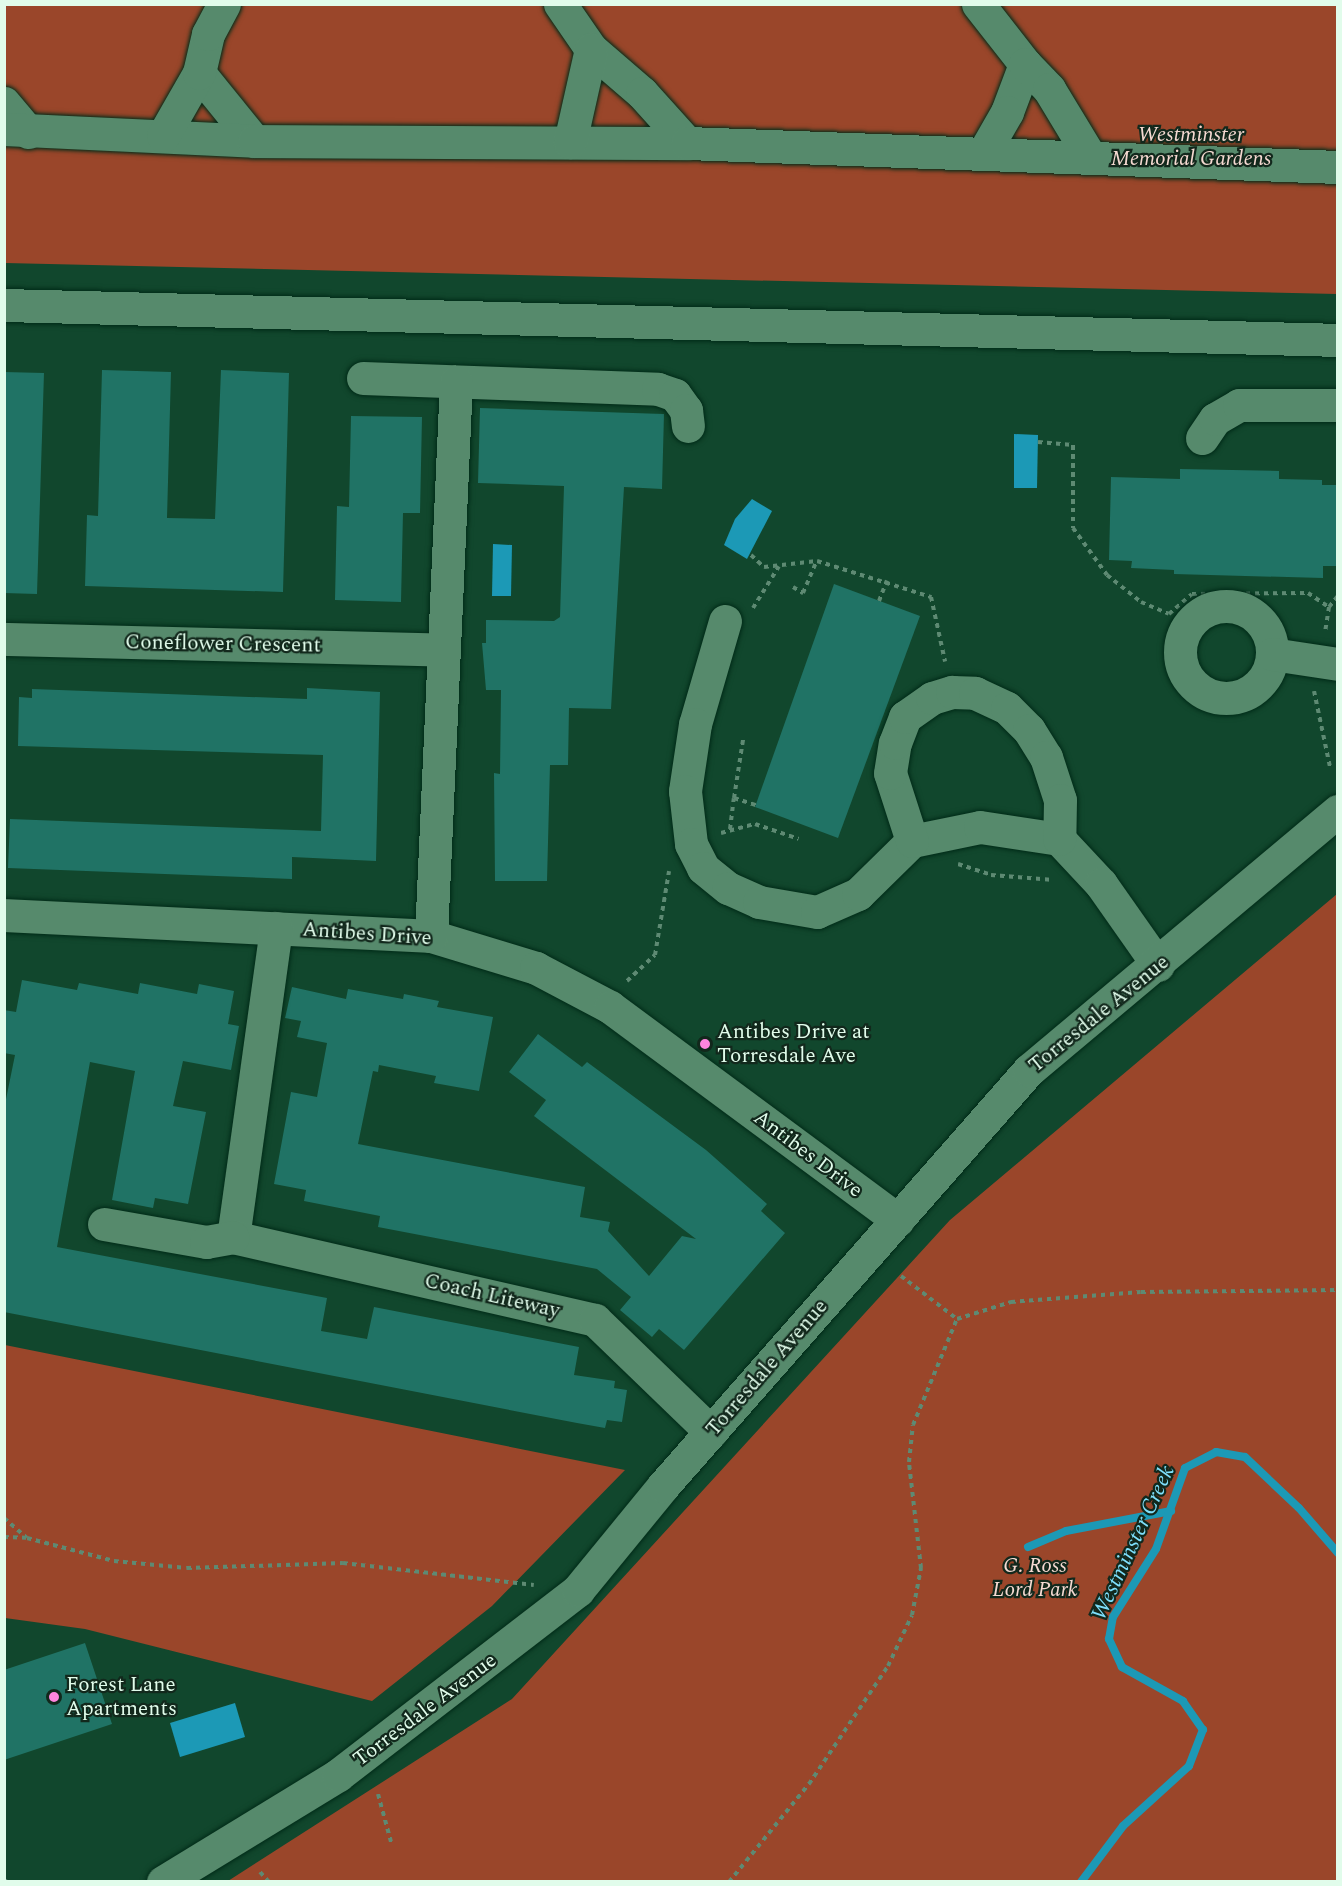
<!DOCTYPE html>
<html>
<head>
<meta charset="utf-8">
<style>
	body { margin:0 }
	#map { position:relative; width:1342px; height:1886px; overflow:hidden; background:#11472d; font-family:Spectral,serif }
	div>[style] { position:absolute }
	.green>* { inset:0; background:#9a462a }
	.water>* { inset:0; background:#1c99b6 }
	.stream>* { height:8px; margin:-4px; padding:0 4px; transform-origin:4px; border-radius:4px; background:#1c99b6 }
	.building>* { inset:0; background:#207365 }
	.path>* { height:4px; margin-top:-2px; transform-origin:0; background:repeating-linear-gradient(90deg,#5e8a73 0 4.5px,transparent 0 9px) }
	.roads { filter:drop-shadow(0 0 2px #012b18) drop-shadow(0 0 2px #012b18) }
	.minor>* { height:33px; margin:-16.5px; padding:0 16.5px; transform-origin:16.5px; border-radius:16.5px; background:#568a6c }
	.minor>.ring { margin:-16.5px; padding:0; box-sizing:content-box; background:none; border:33px solid #568a6c; border-radius:50% }
	.dots>* { width:16px; height:16px; translate:-50% -50%; box-sizing:border-box; border:3px solid #12281c; border-radius:50% }
	span { translate:-50% -50%; white-space:nowrap; text-align:center; line-height:1.15; -webkit-text-stroke:4.5px #12281c; paint-order:stroke }
	.park-label { font-size:21px; color:#f6dad2; font-style:italic }
	.street-label { font-size:21px; color:#e1fceb }
	.poi-label { font-size:21px; color:#e1fceb }
	.left { translate:0 -50%; text-align:left }
	.water-label { font-size:22px; color:#7edffb; font-style:italic }
	.frame { position:absolute; inset:0; border:6px solid #e1fceb; pointer-events:none }
</style>
</head>
<body>
<div id="map">
	<div class="green">
		<i style="clip-path:polygon(5px 5px,1337px 5px,1337px 294px,5px 263px)"></i>
		<i style="clip-path:polygon(1337px 894px,1337px 1881px,228px 1881px,512px 1699px,950px 1220px)"></i>
		<i style="clip-path:polygon(5px 1345px,625px 1470px,492px 1606px,372px 1701px,85px 1629px,5px 1618px)"></i>
	</div>
	<div class="water">
		<i style="clip-path:polygon(1014px 434px,1038px 435px,1037px 488px,1014px 488px)"></i>
		<i style="clip-path:polygon(752px 499px,772px 511px,747px 559px,724px 545px,735px 519px)"></i>
		<i style="clip-path:polygon(493px 544px,512px 545px,511px 596px,492px 596px)"></i>
		<i style="clip-path:polygon(235px 1703px,245px 1737px,180px 1757px,170px 1723px)"></i>
	</div>
	<div class="stream">
		<i style="left:1028px;top:1547px;width:41px;rotate:-22.8deg"></i>
		<i style="left:1066px;top:1531px;width:107px;rotate:-10.8deg"></i>
		<i style="left:1081px;top:1882px;width:70px;rotate:-53.1deg"></i>
		<i style="left:1123px;top:1826px;width:89px;rotate:-42.3deg"></i>
		<i style="left:1189px;top:1766px;width:39px;rotate:-69deg"></i>
		<i style="left:1203px;top:1730px;width:35px;rotate:-125deg"></i>
		<i style="left:1183px;top:1701px;width:70px;rotate:-150.9deg"></i>
		<i style="left:1122px;top:1667px;width:31px;rotate:-115deg"></i>
		<i style="left:1109px;top:1639px;width:22px;rotate:-80deg"></i>
		<i style="left:1113px;top:1617px;width:80px;rotate:-57.7deg"></i>
		<i style="left:1156px;top:1549px;width:86px;rotate:-70.3deg"></i>
		<i style="left:1185px;top:1468px;width:35px;rotate:-27deg"></i>
		<i style="left:1216px;top:1452px;width:29px;rotate:10deg"></i>
		<i style="left:1245px;top:1457px;width:74px;rotate:43.4deg"></i>
		<i style="left:1299px;top:1508px;width:60px;rotate:49.1deg"></i>
	</div>
	<div class="building">
		<i style="clip-path:polygon(102px 370px,171px 372px,167px 518px,215px 519px,221px 370px,289px 373px,283px 592px,85px 586px,87px 515px,98px 516px)"></i>
		<i style="clip-path:polygon(4px 372px,44px 373px,37px 594px,4px 593px)"></i>
		<i style="clip-path:polygon(480px 408px,664px 414px,662px 489px,624px 487px,611px 709px,569px 708px,568px 765px,550px 765px,547px 881px,495px 881px,494px 773px,500px 774px,501px 690px,486px 690px,482px 643px,486px 643px,486px 620px,554px 621px,560px 617px,564px 486px,478px 483px)"></i>
		<i style="clip-path:polygon(351px 416px,422px 417px,420px 513px,403px 513px,401px 602px,335px 600px,337px 506px,349px 507px)"></i>
		<i style="clip-path:polygon(1180px 469px,1279px 471px,1279px 479px,1322px 480px,1322px 485px,1338px 485px,1338px 566px,1323px 566px,1323px 578px,1174px 574px,1174px 570px,1131px 568px,1132px 561px,1109px 560px,1111px 477px,1180px 479px)"></i>
		<i style="clip-path:polygon(834px 584px,920px 616px,838px 838px,755px 807px)"></i>
		<i style="clip-path:polygon(307px 688px,380px 692px,376px 861px,292px 857px,292px 879px,8px 868px,10px 819px,321px 831px,323px 755px,18px 746px,19px 697px,32px 698px,32px 689px,307px 699px)"></i>
		<i style="clip-path:polygon(22px 980px,77px 990px,79px 983px,138px 994px,140px 983px,197px 994px,199px 984px,234px 991px,228px 1024px,239px 1026px,231px 1070px,183px 1061px,173px 1106px,206px 1112px,188px 1204px,155px 1198px,153px 1208px,112px 1200px,135px 1071px,90px 1062px,57px 1247px,327px 1298px,321px 1331px,367px 1339px,374px 1307px,579px 1347px,574px 1375px,615px 1381px,614px 1388px,627px 1390px,622px 1422px,607px 1420px,605px 1428px,577px 1423px,4px 1312px,4px 1109px,15px 1055px,4px 1053px,4px 1010px,16px 1012px)"></i>
		<i style="clip-path:polygon(292px 987px,346px 999px,348px 989px,403px 999px,404px 994px,439px 1001px,437px 1007px,493px 1017px,479px 1091px,434px 1083px,436px 1076px,379px 1065px,378px 1072px,373px 1071px,358px 1144px,585px 1187px,580px 1217px,610px 1222px,608px 1231px,649px 1276px,682px 1236px,696px 1239px,534px 1116px,546px 1100px,509px 1072px,538px 1034px,582px 1067px,587px 1062px,706px 1150px,767px 1204px,761px 1211px,785px 1233px,684px 1350px,659px 1329px,652px 1337px,620px 1310px,631px 1297px,597px 1269px,378px 1227px,380px 1216px,304px 1201px,306px 1190px,274px 1184px,291px 1092px,317px 1097px,327px 1043px,297px 1037px,301px 1021px,285px 1018px)"></i>
		<i style="clip-path:polygon(85px 1643px,112px 1724px,4px 1760px,4px 1670px)"></i>
	</div>
	<div class="path">
		<i style="left:1038px;top:442px;width:35px;rotate:5deg"></i>
		<i style="left:1073px;top:445px;width:83px;rotate:90deg"></i>
		<i style="left:1073px;top:528px;width:58px;rotate:54.1deg"></i>
		<i style="left:1107px;top:575px;width:43px;rotate:38.5deg"></i>
		<i style="left:1141px;top:602px;width:30px;rotate:23deg"></i>
		<i style="left:1169px;top:614px;width:30px;rotate:-41deg"></i>
		<i style="left:1192px;top:594px;width:116px;rotate:-0.5deg"></i>
		<i style="left:1308px;top:593px;width:25px;rotate:34deg"></i>
		<i style="left:1329px;top:607px;width:24px;rotate:99deg"></i>
		<i style="left:751px;top:555px;width:18px;rotate:43deg"></i>
		<i style="left:764px;top:567px;width:53px;rotate:-6.5deg"></i>
		<i style="left:817px;top:561px;width:120px;rotate:17.5deg"></i>
		<i style="left:931px;top:597px;width:66px;rotate:77.7deg"></i>
		<i style="left:793px;top:587px;width:12px;rotate:31deg"></i>
		<i style="left:803px;top:593px;width:34px;rotate:-67deg"></i>
		<i style="left:879px;top:601px;width:22px;rotate:-69deg"></i>
		<i style="left:1329px;top:607px;width:14px;rotate:-51deg"></i>
		<i style="left:753px;top:608px;width:49px;rotate:-58.2deg"></i>
		<i style="left:1314px;top:691px;width:78px;rotate:78.1deg"></i>
		<i style="left:734px;top:798px;width:59px;rotate:-81.2deg"></i>
		<i style="left:730px;top:829px;width:31px;rotate:-83deg"></i>
		<i style="left:734px;top:798px;width:23px;rotate:18deg"></i>
		<i style="left:721px;top:833px;width:35px;rotate:-15deg"></i>
		<i style="left:755px;top:824px;width:46px;rotate:18.8deg"></i>
		<i style="left:958px;top:864px;width:35px;rotate:18deg"></i>
		<i style="left:991px;top:875px;width:63px;rotate:4.5deg"></i>
		<i style="left:627px;top:981px;width:38px;rotate:-43deg"></i>
		<i style="left:655px;top:955px;width:85px;rotate:-80.5deg"></i>
		<i style="left:901px;top:1276px;width:71px;rotate:37.5deg"></i>
		<i style="left:957px;top:1319px;width:57px;rotate:-17.5deg"></i>
		<i style="left:1011px;top:1302px;width:130px;rotate:-4.4deg"></i>
		<i style="left:1141px;top:1292px;width:197px;rotate:-0.6deg"></i>
		<i style="left:4px;top:1518px;width:30px;rotate:41deg"></i>
		<i style="left:27px;top:1538px;width:90px;rotate:14.8deg"></i>
		<i style="left:114px;top:1561px;width:73px;rotate:5.5deg"></i>
		<i style="left:187px;top:1568px;width:156px;rotate:-1.8deg"></i>
		<i style="left:343px;top:1563px;width:192px;rotate:6.6deg"></i>
		<i style="left:4px;top:1537px;width:23px;rotate:2deg"></i>
		<i style="left:378px;top:1794px;width:50px;rotate:74.8deg"></i>
		<i style="left:260px;top:1872px;width:13px;rotate:48deg"></i>
		<i style="left:4px;top:1880px;width:4px;rotate:34deg"></i>
		<i style="left:729px;top:1882px;width:127px;rotate:-50.8deg"></i>
		<i style="left:809px;top:1784px;width:142px;rotate:-56.2deg"></i>
		<i style="left:888px;top:1666px;width:56px;rotate:-64.8deg"></i>
		<i style="left:912px;top:1615px;width:48px;rotate:-79.2deg"></i>
		<i style="left:921px;top:1568px;width:107px;rotate:-96.5deg"></i>
		<i style="left:909px;top:1462px;width:37px;rotate:-84deg"></i>
		<i style="left:913px;top:1425px;width:115px;rotate:-67.5deg"></i>
	</div>
	<div class="roads">
		<div class="minor">
			<i style="left:560px;top:4px;width:55px;rotate:55.4deg"></i>
			<i style="left:591px;top:49px;width:67px;rotate:40.8deg"></i>
			<i style="left:642px;top:93px;width:67px;rotate:48deg"></i>
			<i style="left:978px;top:4px;width:76px;rotate:51.9deg"></i>
			<i style="left:1025px;top:64px;width:51px;rotate:110.6deg"></i>
			<i style="left:1007px;top:112px;width:46px;rotate:119.9deg"></i>
			<i style="left:1025px;top:64px;width:35px;rotate:46deg"></i>
			<i style="left:1049px;top:89px;width:77px;rotate:58.8deg"></i>
			<i style="left:199px;top:73px;width:87px;rotate:51deg"></i>
			<i style="left:4px;top:103px;width:38px;rotate:50deg"></i>
			<i style="left:4px;top:129px;width:250px;rotate:2.7deg"></i>
			<i style="left:254px;top:141px;width:433px;rotate:0.3deg"></i>
			<i style="left:687px;top:143px;width:651px;rotate:2.11deg"></i>
			<i style="left:163px;top:136px;width:73px;rotate:-60.3deg"></i>
			<i style="left:199px;top:73px;width:40px;rotate:-77deg"></i>
			<i style="left:208px;top:34px;width:34px;rotate:-62deg"></i>
			<i style="left:570px;top:142px;width:95px;rotate:-77.3deg"></i>
			<i style="left:4px;top:305px;width:1334px;rotate:1.5deg"></i>
			<i style="left:363px;top:378px;width:295px;rotate:2.1deg"></i>
			<i style="left:658px;top:389px;width:18px;rotate:19deg"></i>
			<i style="left:675px;top:395px;width:19px;rotate:54deg"></i>
			<i style="left:686px;top:410px;width:16px;rotate:83deg"></i>
			<i style="left:1202px;top:438px;width:23px;rotate:-56deg"></i>
			<i style="left:1215px;top:419px;width:28px;rotate:-30deg"></i>
			<i style="left:1239px;top:405px;width:99px"></i>
			<i class="ring" style="left:1180px;top:606px;width:59px;height:59px"></i>
			<i style="left:725px;top:621px;width:107px;rotate:106.2deg"></i>
			<i style="left:695px;top:724px;width:68px;rotate:98.5deg"></i>
			<i style="left:685px;top:791px;width:53px;rotate:83.5deg"></i>
			<i style="left:691px;top:844px;width:27px;rotate:63deg"></i>
			<i style="left:703px;top:868px;width:32px;rotate:39deg"></i>
			<i style="left:728px;top:888px;width:34px;rotate:24deg"></i>
			<i style="left:759px;top:902px;width:59px;rotate:9.8deg"></i>
			<i style="left:817px;top:912px;width:45px;rotate:-23.7deg"></i>
			<i style="left:858px;top:894px;width:76px;rotate:-44.5deg"></i>
			<i style="left:912px;top:841px;width:69px;rotate:-11.6deg"></i>
			<i style="left:980px;top:827px;width:80px;rotate:8.6deg"></i>
			<i style="left:1059px;top:839px;width:62px;rotate:47deg"></i>
			<i style="left:1101px;top:884px;width:99px;rotate:54.9deg"></i>
			<i style="left:4px;top:639px;width:438px;rotate:1.4deg"></i>
			<i style="left:1272px;top:654px;width:67px;rotate:8.6deg"></i>
			<i style="left:912px;top:841px;width:71px;rotate:-107.9deg"></i>
			<i style="left:890px;top:773px;width:30px;rotate:-81deg"></i>
			<i style="left:895px;top:743px;width:28px;rotate:-69deg"></i>
			<i style="left:905px;top:717px;width:33px;rotate:-35deg"></i>
			<i style="left:932px;top:698px;width:21px;rotate:-17deg"></i>
			<i style="left:952px;top:692px;width:23px;rotate:2deg"></i>
			<i style="left:975px;top:693px;width:35px;rotate:25deg"></i>
			<i style="left:1007px;top:708px;width:31px;rotate:45deg"></i>
			<i style="left:1029px;top:730px;width:32px;rotate:58deg"></i>
			<i style="left:1046px;top:757px;width:45px;rotate:72deg"></i>
			<i style="left:1060px;top:800px;width:39px;rotate:91deg"></i>
			<i style="left:4px;top:915px;width:428px;rotate:2.8deg"></i>
			<i style="left:431px;top:936px;width:110px;rotate:16.9deg"></i>
			<i style="left:536px;top:968px;width:84px;rotate:27.8deg"></i>
			<i style="left:610px;top:1007px;width:358px;rotate:36.5deg"></i>
			<i style="left:276px;top:928px;width:312px;rotate:97.9deg"></i>
			<i style="left:233px;top:1237px;width:371px;rotate:12.9deg"></i>
			<i style="left:595px;top:1320px;width:161px;rotate:44deg"></i>
			<i style="left:431px;top:936px;width:555px;rotate:-87.42deg"></i>
			<i style="left:104px;top:1224px;width:104px;rotate:10deg"></i>
			<i style="left:206px;top:1242px;width:27px;rotate:-10deg"></i>
			<i style="left:163px;top:1882px;width:205px;rotate:-31.4deg"></i>
			<i style="left:338px;top:1775px;width:303px;rotate:-37.6deg"></i>
			<i style="left:578px;top:1590px;width:134px;rotate:-50.7deg"></i>
			<i style="left:663px;top:1486px;width:554px;rotate:-48.66deg"></i>
			<i style="left:1029px;top:1070px;width:403px;rotate:-40deg"></i>
		</div>
	</div>
	<div class="dots">
		<i style="left:705px;top:1044px;background:#ff85de"></i>
		<i style="left:54px;top:1697px;background:#ff85de"></i>
	</div>
	<div class="park-label">
		<span style="left:1191px;top:147px">Westminster<br>Memorial Gardens</span>
		<span style="left:1035px;top:1578px">G. Ross<br>Lord Park</span>
	</div>
	<div class="street-label">
		<span style="left:223px;top:644px;rotate:1deg">Coneflower Crescent</span>
		<span style="left:367px;top:934px;rotate:4deg">Antibes Drive</span>
		<span style="left:1099px;top:1014px;rotate:-39deg">Torresdale Avenue</span>
		<span style="left:808px;top:1154px;rotate:37deg">Antibes Drive</span>
		<span style="left:492px;top:1296px;rotate:13deg">Coach Liteway</span>
		<span style="left:767px;top:1368px;rotate:-49deg">Torresdale Avenue</span>
		<span style="left:425px;top:1710px;rotate:-37deg">Torresdale Avenue</span>
	</div>
	<div class="poi-label">
		<span class="left" style="left:717px;top:1044px">Antibes Drive at<br>Torresdale Ave</span>
		<span class="left" style="left:66px;top:1697px">Forest Lane<br>Apartments</span>
	</div>
	<div class="water-label">
		<span style="left:1133px;top:1543px;rotate:-65deg">Westminster Creek</span>
	</div>
	<div class="frame"></div>
</div>
</body>
</html>
